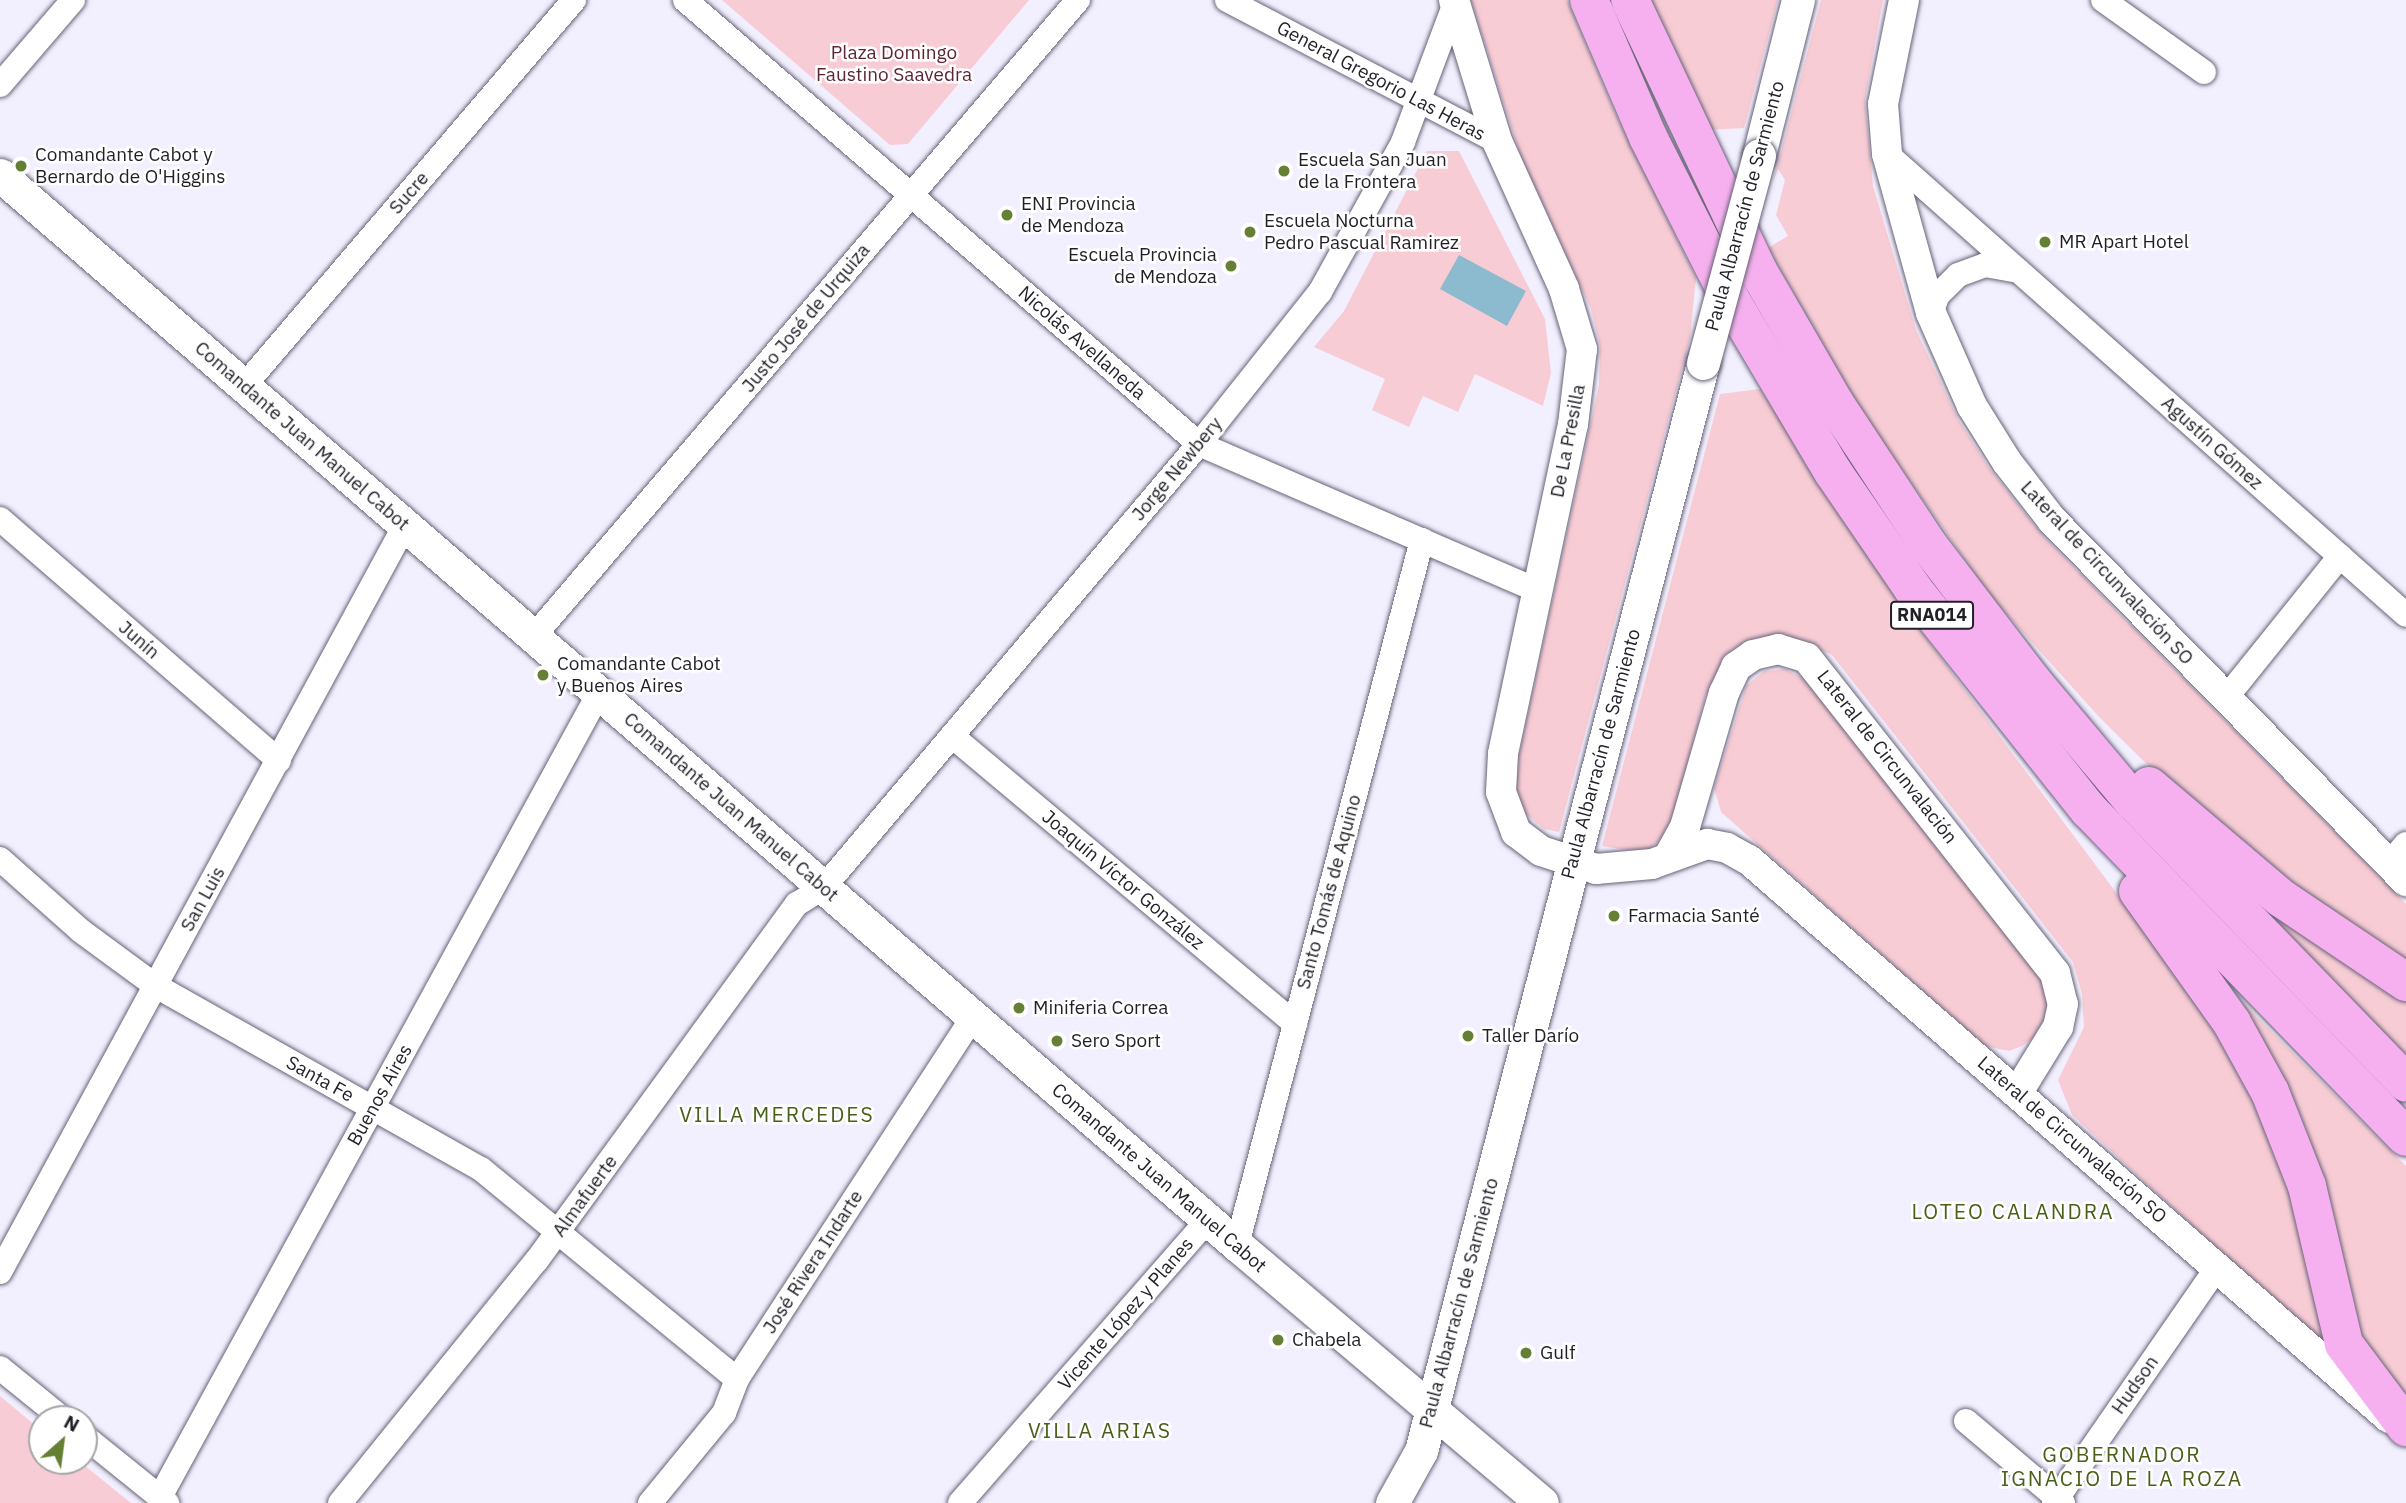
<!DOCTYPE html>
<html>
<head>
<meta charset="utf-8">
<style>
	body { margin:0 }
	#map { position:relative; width:2406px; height:1503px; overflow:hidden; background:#f2effe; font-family:"IBM Plex Sans",sans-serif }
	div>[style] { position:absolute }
	.green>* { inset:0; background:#f8ccd5 }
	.water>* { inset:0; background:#8cbacf }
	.roads { filter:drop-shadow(0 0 2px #686378) drop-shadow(0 0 2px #686378) }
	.minor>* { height:24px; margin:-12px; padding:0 12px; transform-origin:12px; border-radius:12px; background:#fff }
	.tertiary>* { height:30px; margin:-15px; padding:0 15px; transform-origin:15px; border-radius:15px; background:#fff }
	.secondary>* { height:33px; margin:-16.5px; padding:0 16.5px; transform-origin:16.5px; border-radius:16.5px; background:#fff }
	.motorway>* { height:38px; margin:-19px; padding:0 19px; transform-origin:19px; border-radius:19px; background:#f6b0ef }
	.bridges { filter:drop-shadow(0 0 2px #686378) drop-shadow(0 0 2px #686378) }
	.secondary-bridge>* { height:33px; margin:-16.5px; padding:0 16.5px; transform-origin:16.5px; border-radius:16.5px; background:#fff }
	.dots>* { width:19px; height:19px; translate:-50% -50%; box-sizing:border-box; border:4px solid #fff; border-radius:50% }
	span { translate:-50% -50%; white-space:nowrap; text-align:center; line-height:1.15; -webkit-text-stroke:5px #fff; paint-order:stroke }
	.shield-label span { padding:2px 5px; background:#fff; border:2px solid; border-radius:5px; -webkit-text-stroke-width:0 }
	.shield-label { font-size:18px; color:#211f28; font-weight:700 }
	.park-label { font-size:19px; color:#5e2436 }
	.street-label { font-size:19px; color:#211f28 }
	.poi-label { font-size:19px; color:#211f28 }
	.left { translate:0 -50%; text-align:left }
	.right { translate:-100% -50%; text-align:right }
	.neighbourhood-label { font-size:21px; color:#496019; letter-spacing:2px }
	.north { position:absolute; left:28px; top:1405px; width:70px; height:70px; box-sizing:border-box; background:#fff; border:2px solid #a6a5a9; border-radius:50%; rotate:28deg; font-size:19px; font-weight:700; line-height:28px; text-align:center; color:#211f28 }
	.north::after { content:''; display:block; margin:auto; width:24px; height:32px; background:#658034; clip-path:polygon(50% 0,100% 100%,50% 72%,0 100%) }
</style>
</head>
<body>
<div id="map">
	<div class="green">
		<i style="clip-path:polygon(722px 0,1029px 0,908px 144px,890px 145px)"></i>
		<i style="clip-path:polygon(1471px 0,1567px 0,1615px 113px,1696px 278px,1690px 338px,1559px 832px,1544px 829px,1519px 808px,1515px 773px,1599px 385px,1600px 346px,1591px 309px,1521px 157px)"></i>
		<i style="clip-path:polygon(1650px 0,1778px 0,1744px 128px,1709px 130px)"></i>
		<i style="clip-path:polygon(1821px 0,1883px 0,1865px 100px,1873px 186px,1916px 330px,1958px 419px,1989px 468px,2043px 536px,2406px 904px,2406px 968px,2178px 795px,2100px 718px,1991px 597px,1860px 409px,1768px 248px,1788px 236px,1776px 215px,1785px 180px,1778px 169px,1773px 182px)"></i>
		<i style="clip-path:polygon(1427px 151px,1459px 151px,1545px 319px,1551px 373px,1543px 406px,1475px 374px,1458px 412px,1423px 396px,1409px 427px,1372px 410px,1385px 379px,1314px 347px,1344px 311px)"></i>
		<i style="clip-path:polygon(1760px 389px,1892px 592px,2214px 1024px,2265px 1114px,2341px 1362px,2072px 1115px,2058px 1080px,2084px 1027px,2082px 994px,2073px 962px,1832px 655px,1784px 634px,1748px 640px,1730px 651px,1705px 697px,1675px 810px,1662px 838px,1645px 853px,1602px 846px,1720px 394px)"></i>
		<i style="clip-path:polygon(1784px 669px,1808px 680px,2041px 978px,2050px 994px,2048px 1013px,2033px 1038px,2022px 1046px,2009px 1051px,1985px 1046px,1721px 812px,1714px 788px,1746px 686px,1764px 671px)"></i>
		<i style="clip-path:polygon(2203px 850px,2406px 997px,2406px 1055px,2298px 946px)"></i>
		<i style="clip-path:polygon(2213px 973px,2406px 1166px,2406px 1403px,2373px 1371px)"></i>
		<i style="clip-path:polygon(0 1396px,42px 1431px,42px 1461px,79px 1461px,131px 1503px,0 1503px)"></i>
	</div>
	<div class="water">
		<i style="clip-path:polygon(1459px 255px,1526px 291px,1507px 326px,1440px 289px)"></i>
	</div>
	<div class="roads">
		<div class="minor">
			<i style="left:685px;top:0;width:679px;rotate:40.82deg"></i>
			<i style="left:1199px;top:444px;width:369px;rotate:23.4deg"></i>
			<i style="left:1227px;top:0;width:305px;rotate:27.6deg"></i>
			<i style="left:2103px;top:0;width:124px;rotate:35.5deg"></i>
			<i style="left:0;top:85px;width:112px;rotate:-49.3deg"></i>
			<i style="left:1887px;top:154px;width:694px;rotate:41.61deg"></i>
			<i style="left:1931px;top:313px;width:19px;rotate:-69deg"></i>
			<i style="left:1938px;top:295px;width:28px;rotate:-45deg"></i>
			<i style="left:1958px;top:275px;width:29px;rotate:-20deg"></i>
			<i style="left:1985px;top:265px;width:34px;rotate:10deg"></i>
			<i style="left:244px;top:386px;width:508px;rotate:-49.47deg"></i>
			<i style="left:0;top:519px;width:369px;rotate:40.9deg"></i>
			<i style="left:534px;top:636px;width:837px;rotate:-49.46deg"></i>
			<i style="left:2226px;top:698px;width:182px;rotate:-51.2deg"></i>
			<i style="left:952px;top:736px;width:448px;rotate:40deg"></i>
			<i style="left:0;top:859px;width:108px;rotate:41.6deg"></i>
			<i style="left:81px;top:931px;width:93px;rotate:36.3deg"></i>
			<i style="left:156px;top:986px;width:373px;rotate:29.4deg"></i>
			<i style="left:481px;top:1169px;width:331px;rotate:39.4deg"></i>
			<i style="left:2389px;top:864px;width:26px;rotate:-50deg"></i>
			<i style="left:1237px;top:1245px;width:729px;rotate:-75.3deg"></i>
			<i style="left:0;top:1272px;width:850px;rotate:-61.53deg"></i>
			<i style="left:0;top:1368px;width:81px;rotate:39deg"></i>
			<i style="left:1966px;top:1421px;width:127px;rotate:40.2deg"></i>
			<i style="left:84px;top:1436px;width:107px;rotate:38.9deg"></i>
			<i style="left:160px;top:1497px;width:916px;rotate:-61.36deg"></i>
			<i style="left:340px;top:1503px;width:313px;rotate:-51deg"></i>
			<i style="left:537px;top:1260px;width:441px;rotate:-53.9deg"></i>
			<i style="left:797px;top:904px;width:32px;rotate:-32deg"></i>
			<i style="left:824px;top:887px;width:580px;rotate:-49.75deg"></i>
			<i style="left:1199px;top:444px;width:194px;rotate:-51.5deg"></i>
			<i style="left:1320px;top:292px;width:171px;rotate:-61deg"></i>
			<i style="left:1403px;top:142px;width:148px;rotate:-69.5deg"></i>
			<i style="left:650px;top:1503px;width:117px;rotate:-50.6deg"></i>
			<i style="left:724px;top:1413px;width:36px;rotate:-69deg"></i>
			<i style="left:737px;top:1379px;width:432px;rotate:-56.9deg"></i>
			<i style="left:960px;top:1503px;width:376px;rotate:-48.8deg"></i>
			<i style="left:2054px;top:1503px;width:286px;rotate:-55.3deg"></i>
		</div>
		<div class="tertiary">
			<i style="left:1454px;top:0;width:147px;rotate:73deg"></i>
			<i style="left:1497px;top:141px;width:162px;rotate:65.6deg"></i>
			<i style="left:1564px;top:289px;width:63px;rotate:73.3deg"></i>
			<i style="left:1582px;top:349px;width:76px;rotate:96.8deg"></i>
			<i style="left:1573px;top:424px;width:337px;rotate:102deg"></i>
			<i style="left:1503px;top:754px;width:38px;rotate:93deg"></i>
			<i style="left:1501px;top:792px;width:43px;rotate:69.4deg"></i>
			<i style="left:1516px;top:832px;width:31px;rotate:37deg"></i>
			<i style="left:1541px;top:851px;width:58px;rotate:18.1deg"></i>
			<i style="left:1596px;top:869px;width:56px;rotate:-5.1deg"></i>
			<i style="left:1652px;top:864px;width:59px;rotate:-20deg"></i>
			<i style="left:1707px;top:844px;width:20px;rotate:11deg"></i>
			<i style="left:1727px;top:848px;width:25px;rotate:29deg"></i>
			<i style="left:1749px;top:860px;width:849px;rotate:41.08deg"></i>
			<i style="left:1904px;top:0;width:106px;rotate:101.4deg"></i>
			<i style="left:1883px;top:104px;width:50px;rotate:85.4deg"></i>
			<i style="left:1887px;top:154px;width:165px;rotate:74.5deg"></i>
			<i style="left:1931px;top:313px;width:102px;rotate:66.2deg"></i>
			<i style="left:1972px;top:406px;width:66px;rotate:58deg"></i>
			<i style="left:2007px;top:462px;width:73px;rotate:52.2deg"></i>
			<i style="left:2052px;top:520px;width:506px;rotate:45.56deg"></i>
			<i style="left:1669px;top:856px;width:33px;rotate:-61deg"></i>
			<i style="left:1685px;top:827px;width:140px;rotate:-73.8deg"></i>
			<i style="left:1724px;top:693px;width:29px;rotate:-65deg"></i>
			<i style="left:1736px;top:667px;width:21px;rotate:-35deg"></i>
			<i style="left:1753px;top:655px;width:26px;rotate:-13deg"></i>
			<i style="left:1778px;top:649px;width:30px;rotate:17deg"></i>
			<i style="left:1807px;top:658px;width:401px;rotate:51.8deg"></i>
			<i style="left:2055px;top:973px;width:32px;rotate:76deg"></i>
			<i style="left:2063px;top:1004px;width:24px;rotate:102deg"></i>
			<i style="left:2058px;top:1027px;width:76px;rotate:121.6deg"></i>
		</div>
		<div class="secondary">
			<i style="left:1759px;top:155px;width:160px;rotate:-75.9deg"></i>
			<i style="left:0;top:175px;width:1636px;rotate:40.86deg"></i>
			<i style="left:1237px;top:1245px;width:399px;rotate:40.2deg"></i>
			<i style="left:1392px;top:1503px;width:60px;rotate:-60.9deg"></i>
			<i style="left:1421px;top:1451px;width:1124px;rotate:-75.47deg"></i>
		</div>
		<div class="motorway">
			<i style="left:1589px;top:0;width:149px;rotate:66.7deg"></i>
			<i style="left:1648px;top:137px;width:179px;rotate:63.1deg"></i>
			<i style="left:1729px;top:297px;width:204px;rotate:59.3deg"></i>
			<i style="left:1833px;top:472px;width:142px;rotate:55.6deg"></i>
			<i style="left:1913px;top:589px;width:283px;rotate:51.5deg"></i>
			<i style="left:2089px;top:810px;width:455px;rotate:45.9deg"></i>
			<i style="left:1630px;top:0;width:297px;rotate:64.7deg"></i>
			<i style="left:1757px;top:269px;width:154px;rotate:59.9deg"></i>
			<i style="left:1834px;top:402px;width:173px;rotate:56.6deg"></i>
			<i style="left:1929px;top:546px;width:171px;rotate:52.6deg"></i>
			<i style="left:2033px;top:682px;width:155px;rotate:50deg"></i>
			<i style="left:2133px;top:801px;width:392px;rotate:45.9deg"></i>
			<i style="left:2149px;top:786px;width:173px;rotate:40.3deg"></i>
			<i style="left:2281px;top:898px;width:151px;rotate:33.9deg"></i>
			<i style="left:2138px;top:891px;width:162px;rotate:54.5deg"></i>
			<i style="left:2232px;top:1023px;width:79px;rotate:61.2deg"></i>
			<i style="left:2270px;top:1092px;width:101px;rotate:68.5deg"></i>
			<i style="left:2307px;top:1186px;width:162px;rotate:76.8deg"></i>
			<i style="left:2344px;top:1344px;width:104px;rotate:53.2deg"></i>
		</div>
	</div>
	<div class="bridges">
		<div class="secondary-bridge">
			<i style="left:1703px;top:363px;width:215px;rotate:-74.9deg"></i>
		</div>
	</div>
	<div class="dots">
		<i style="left:21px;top:166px;background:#658034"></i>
		<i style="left:1284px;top:171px;background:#658034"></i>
		<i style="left:1007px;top:215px;background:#658034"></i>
		<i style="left:1250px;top:232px;background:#658034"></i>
		<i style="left:2045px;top:242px;background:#658034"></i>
		<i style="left:1231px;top:266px;background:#658034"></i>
		<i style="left:543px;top:675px;background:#658034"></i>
		<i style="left:1614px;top:916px;background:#658034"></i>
		<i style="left:1019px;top:1008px;background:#658034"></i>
		<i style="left:1468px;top:1036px;background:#658034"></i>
		<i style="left:1057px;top:1041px;background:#658034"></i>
		<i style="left:1278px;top:1340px;background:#658034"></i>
		<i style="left:1526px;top:1353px;background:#658034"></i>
	</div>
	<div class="shield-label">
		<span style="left:1932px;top:615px">RNA014</span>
	</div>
	<div class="park-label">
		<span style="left:894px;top:64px">Plaza Domingo<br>Faustino Saavedra</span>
	</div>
	<div class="street-label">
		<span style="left:1381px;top:81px;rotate:28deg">General Gregorio Las Heras</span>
		<span style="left:409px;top:193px;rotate:-49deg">Sucre</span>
		<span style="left:1745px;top:206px;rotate:-75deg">Paula Albarracín de Sarmiento</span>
		<span style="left:806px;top:318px;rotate:-50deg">Justo José de Urquiza</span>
		<span style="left:1082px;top:343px;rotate:41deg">Nicolás Avellaneda</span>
		<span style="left:302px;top:436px;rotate:41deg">Comandante Juan Manuel Cabot</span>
		<span style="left:1568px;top:441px;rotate:-79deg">De La Presilla</span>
		<span style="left:2212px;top:443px;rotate:42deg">Agustín Gómez</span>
		<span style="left:1177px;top:469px;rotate:-50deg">Jorge Newbery</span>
		<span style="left:2107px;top:573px;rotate:47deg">Lateral de Circunvalación SO</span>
		<span style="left:139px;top:640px;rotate:41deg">Junín</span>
		<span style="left:1601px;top:754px;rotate:-75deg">Paula Albarracín de Sarmiento</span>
		<span style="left:1887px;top:757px;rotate:52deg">Lateral de Circunvalación</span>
		<span style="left:731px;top:807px;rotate:41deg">Comandante Juan Manuel Cabot</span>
		<span style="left:1123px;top:880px;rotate:40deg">Joaquín Víctor González</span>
		<span style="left:1329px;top:892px;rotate:-75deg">Santo Tomás de Aquino</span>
		<span style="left:203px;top:899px;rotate:-61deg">San Luis</span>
		<span style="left:320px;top:1079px;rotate:29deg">Santa Fe</span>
		<span style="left:380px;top:1095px;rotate:-61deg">Buenos Aires</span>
		<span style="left:2072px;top:1140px;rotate:41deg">Lateral de Circunvalación SO</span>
		<span style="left:1159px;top:1178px;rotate:41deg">Comandante Juan Manuel Cabot</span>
		<span style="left:585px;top:1196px;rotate:-54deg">Almafuerte</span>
		<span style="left:813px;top:1262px;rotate:-57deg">José Rivera Indarte</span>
		<span style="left:1459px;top:1303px;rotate:-75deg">Paula Albarracín de Sarmiento</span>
		<span style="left:1126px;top:1314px;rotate:-49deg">Vicente López y Planes</span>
		<span style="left:2135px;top:1385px;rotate:-55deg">Hudson</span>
	</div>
	<div class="poi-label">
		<span class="left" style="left:35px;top:166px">Comandante Cabot y<br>Bernardo de O'Higgins</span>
		<span class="left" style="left:1298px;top:171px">Escuela San Juan<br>de la Frontera</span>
		<span class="left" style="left:1021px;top:215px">ENI Provincia<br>de Mendoza</span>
		<span class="left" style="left:1264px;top:232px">Escuela Nocturna<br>Pedro Pascual Ramirez</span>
		<span class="left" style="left:2059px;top:242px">MR Apart Hotel</span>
		<span class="right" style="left:1217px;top:266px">Escuela Provincia<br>de Mendoza</span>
		<span class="left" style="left:557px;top:675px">Comandante Cabot<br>y Buenos Aires</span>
		<span class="left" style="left:1628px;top:916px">Farmacia Santé</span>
		<span class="left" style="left:1033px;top:1008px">Miniferia Correa</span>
		<span class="left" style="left:1482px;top:1036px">Taller Darío</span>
		<span class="left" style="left:1071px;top:1041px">Sero Sport</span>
		<span class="left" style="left:1292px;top:1340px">Chabela</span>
		<span class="left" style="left:1540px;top:1353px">Gulf</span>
	</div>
	<div class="neighbourhood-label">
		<span style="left:777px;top:1114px">VILLA MERCEDES</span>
		<span style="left:2013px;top:1211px">LOTEO CALANDRA</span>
		<span style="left:1100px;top:1430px">VILLA ARIAS</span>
		<span style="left:2122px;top:1466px">GOBERNADOR<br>IGNACIO DE LA ROZA</span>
	</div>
	<div class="north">N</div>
</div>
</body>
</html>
